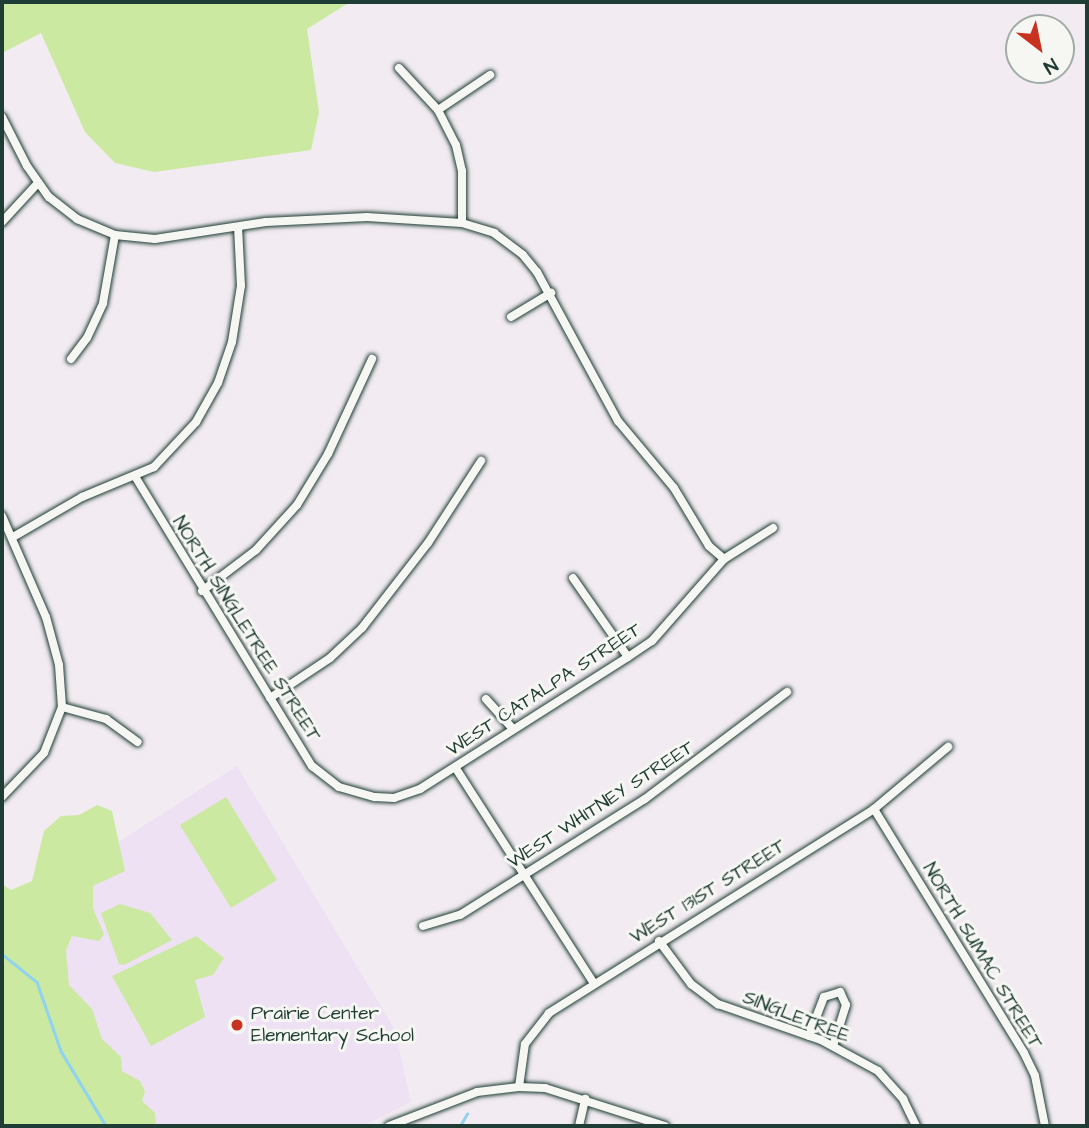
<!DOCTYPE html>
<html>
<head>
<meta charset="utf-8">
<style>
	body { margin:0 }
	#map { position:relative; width:1089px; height:1128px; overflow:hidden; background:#f2ecf2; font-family:"Architects Daughter",sans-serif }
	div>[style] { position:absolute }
	.built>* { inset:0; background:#ede1f3 }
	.green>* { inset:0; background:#cbe9a0 }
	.stream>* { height:2.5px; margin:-1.25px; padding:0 1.25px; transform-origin:1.25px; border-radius:1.25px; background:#90d3f1 }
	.roads { filter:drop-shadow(0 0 2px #1f3d34) drop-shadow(0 0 2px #1f3d34) }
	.minor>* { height:8px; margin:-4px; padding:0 4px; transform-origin:4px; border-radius:4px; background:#f6f6f2 }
	.dots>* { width:19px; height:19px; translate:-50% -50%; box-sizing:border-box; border:4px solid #f6f6f2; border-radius:50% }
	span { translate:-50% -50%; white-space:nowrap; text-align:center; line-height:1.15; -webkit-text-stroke:6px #f6f6f2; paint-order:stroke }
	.street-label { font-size:19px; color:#1f3d34 }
	.poi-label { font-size:19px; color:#1f3d34 }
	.left { translate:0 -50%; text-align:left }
	.frame { position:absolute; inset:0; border:4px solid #1f3d34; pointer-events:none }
	.north { position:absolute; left:1005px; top:14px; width:70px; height:70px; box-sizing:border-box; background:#f6f6f2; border:2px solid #a0aca6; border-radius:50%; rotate:148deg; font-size:19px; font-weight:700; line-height:28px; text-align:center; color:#1f3d34 }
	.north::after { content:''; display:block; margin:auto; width:24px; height:32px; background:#c8321e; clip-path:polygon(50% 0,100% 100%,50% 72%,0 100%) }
</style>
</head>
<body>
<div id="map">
	<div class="built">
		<i style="clip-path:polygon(237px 766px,395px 1030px,411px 1102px,363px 1126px,125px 1126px,48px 1004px,101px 853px)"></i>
	</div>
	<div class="green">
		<i style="clip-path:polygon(2px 2px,350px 2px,307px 29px,319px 112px,311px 150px,154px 172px,115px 163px,85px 132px,41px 33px,2px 53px)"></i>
		<i style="clip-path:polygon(226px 797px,277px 880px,231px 908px,180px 825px)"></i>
		<i style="clip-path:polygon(97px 805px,112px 811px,125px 871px,93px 886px,93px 909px,104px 934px,99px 941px,72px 936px,66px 951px,69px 985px,92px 1009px,102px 1039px,121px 1057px,122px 1071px,140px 1081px,145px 1091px,142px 1101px,155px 1113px,156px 1126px,2px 1126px,2px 884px,11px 890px,32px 881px,44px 831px,61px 816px,79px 815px)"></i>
		<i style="clip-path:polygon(120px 904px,150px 913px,172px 940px,124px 965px,119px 964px,101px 913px)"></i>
		<i style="clip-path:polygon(196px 936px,224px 958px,213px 975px,195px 980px,205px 1017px,151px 1046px,112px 976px)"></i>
	</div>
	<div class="stream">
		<i style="left:2px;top:954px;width:45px;rotate:38.7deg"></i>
		<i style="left:37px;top:982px;width:73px;rotate:70.8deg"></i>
		<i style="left:61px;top:1051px;width:87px;rotate:59deg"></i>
		<i style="left:460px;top:1126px;width:14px;rotate:-60deg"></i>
	</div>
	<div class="roads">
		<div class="minor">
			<i style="left:399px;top:68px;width:57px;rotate:47.1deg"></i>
			<i style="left:438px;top:110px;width:39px;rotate:63deg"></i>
			<i style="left:456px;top:145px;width:27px;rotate:77deg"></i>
			<i style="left:462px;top:171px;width:52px;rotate:90deg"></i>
			<i style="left:438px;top:110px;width:63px;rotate:-33.9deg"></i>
			<i style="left:2px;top:117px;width:55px;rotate:63deg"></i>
			<i style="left:27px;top:166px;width:38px;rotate:55deg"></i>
			<i style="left:49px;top:197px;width:36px;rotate:38deg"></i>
			<i style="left:77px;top:219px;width:41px;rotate:22.8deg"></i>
			<i style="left:115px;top:235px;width:40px;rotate:5.7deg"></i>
			<i style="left:155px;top:239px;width:112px;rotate:-8.7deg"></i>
			<i style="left:266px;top:222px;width:101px;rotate:-2.8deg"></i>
			<i style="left:367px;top:217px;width:95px;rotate:3.6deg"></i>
			<i style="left:462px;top:223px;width:34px;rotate:17deg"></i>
			<i style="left:494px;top:233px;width:36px;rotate:37deg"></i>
			<i style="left:523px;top:255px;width:22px;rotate:51deg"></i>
			<i style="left:537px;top:272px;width:170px;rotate:61.5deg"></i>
			<i style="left:618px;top:421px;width:87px;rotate:50.1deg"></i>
			<i style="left:674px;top:488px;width:68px;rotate:58.9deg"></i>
			<i style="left:709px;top:546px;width:20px;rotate:41deg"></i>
			<i style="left:2px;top:222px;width:53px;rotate:-47.3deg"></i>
			<i style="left:511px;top:317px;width:47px;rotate:-31deg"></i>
			<i style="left:71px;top:359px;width:26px;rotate:-53deg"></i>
			<i style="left:87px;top:338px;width:38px;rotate:-65deg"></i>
			<i style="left:103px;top:303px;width:69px;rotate:-80deg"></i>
			<i style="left:136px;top:478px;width:338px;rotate:58.6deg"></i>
			<i style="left:312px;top:766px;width:34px;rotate:38deg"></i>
			<i style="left:339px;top:787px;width:37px;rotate:16deg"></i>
			<i style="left:375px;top:797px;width:19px;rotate:3deg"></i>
			<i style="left:394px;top:798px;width:28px;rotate:-19deg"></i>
			<i style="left:420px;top:789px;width:246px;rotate:-32.4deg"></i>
			<i style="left:628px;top:657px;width:29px;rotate:-34deg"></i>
			<i style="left:652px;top:641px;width:109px;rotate:-48.7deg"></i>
			<i style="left:724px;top:559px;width:58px;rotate:-32.3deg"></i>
			<i style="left:2px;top:516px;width:110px;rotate:66.5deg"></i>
			<i style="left:46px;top:617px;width:50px;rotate:74.8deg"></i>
			<i style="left:59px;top:665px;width:42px;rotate:85.9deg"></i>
			<i style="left:62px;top:707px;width:49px;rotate:111.4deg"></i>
			<i style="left:44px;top:753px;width:61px;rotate:133.7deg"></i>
			<i style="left:13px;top:537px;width:80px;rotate:-30.1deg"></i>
			<i style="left:82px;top:497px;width:78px;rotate:-22.6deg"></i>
			<i style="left:154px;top:467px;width:62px;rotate:-47deg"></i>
			<i style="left:196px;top:422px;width:45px;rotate:-60.6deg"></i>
			<i style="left:218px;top:383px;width:43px;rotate:-71.1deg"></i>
			<i style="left:232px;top:342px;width:57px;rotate:-80.9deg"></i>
			<i style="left:241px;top:286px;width:59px;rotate:-92.9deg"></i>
			<i style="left:573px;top:578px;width:96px;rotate:55.2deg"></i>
			<i style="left:202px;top:591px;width:68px;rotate:-37.2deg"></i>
			<i style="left:256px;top:550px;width:61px;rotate:-47.7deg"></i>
			<i style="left:297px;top:505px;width:60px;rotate:-58.7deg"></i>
			<i style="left:328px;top:454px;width:105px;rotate:-65.1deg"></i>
			<i style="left:270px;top:698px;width:72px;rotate:-33.7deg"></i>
			<i style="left:330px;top:658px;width:44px;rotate:-43.2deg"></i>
			<i style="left:362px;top:628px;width:108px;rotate:-52.2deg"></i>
			<i style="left:428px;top:543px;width:98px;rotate:-57.1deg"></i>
			<i style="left:486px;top:699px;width:40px;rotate:48deg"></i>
			<i style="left:62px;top:707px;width:46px;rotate:15.3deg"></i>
			<i style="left:106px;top:719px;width:39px;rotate:36deg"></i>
			<i style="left:455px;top:767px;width:255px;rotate:57.3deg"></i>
			<i style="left:874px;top:809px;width:286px;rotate:58.4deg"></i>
			<i style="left:1024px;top:1053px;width:25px;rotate:64deg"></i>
			<i style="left:1035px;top:1076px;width:51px;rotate:78.7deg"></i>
			<i style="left:423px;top:926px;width:39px;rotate:-17deg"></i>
			<i style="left:460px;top:915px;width:218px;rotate:-32.1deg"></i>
			<i style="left:645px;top:799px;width:178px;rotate:-37deg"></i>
			<i style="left:659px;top:941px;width:54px;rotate:53.3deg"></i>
			<i style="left:691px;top:984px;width:34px;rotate:37deg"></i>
			<i style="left:718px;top:1004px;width:109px;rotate:19.3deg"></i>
			<i style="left:821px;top:1040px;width:65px;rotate:28.5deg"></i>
			<i style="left:878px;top:1071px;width:38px;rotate:48deg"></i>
			<i style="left:903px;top:1099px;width:30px;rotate:64deg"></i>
			<i style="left:809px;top:1036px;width:42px;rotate:-69deg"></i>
			<i style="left:824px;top:997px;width:17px;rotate:-17deg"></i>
			<i style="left:840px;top:992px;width:14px;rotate:65deg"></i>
			<i style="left:846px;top:1005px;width:43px;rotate:107.6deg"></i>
			<i style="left:519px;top:1087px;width:43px;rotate:-82.1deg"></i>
			<i style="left:525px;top:1044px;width:39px;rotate:-52deg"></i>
			<i style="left:549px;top:1013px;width:384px;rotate:-32.1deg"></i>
			<i style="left:874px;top:809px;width:97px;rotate:-40deg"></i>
			<i style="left:389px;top:1126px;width:94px;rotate:-21.1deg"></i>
			<i style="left:477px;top:1092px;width:42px;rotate:-6.8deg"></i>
			<i style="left:519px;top:1087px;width:26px;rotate:2deg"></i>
			<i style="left:545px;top:1088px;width:126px;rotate:17.6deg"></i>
			<i style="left:579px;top:1126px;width:28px;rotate:-77deg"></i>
		</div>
	</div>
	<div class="dots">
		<i style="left:237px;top:1025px;background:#c8321e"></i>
	</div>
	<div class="street-label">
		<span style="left:246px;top:629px;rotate:58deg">NORTH SINGLETREE STREET</span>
		<span style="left:544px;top:690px;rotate:-33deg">WEST CATALPA STREET</span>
		<span style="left:601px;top:805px;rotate:-33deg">WEST WHITNEY STREET</span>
		<span style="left:708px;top:892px;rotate:-32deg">WEST 131ST STREET</span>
		<span style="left:982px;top:956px;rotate:59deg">NORTH SUMAC STREET</span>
		<span style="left:796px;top:1017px;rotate:21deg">SINGLETREE</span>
	</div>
	<div class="poi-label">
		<span class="left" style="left:251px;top:1025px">Prairie Center<br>Elementary School</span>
	</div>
	<div class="frame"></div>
	<div class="north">N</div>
</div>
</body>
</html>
